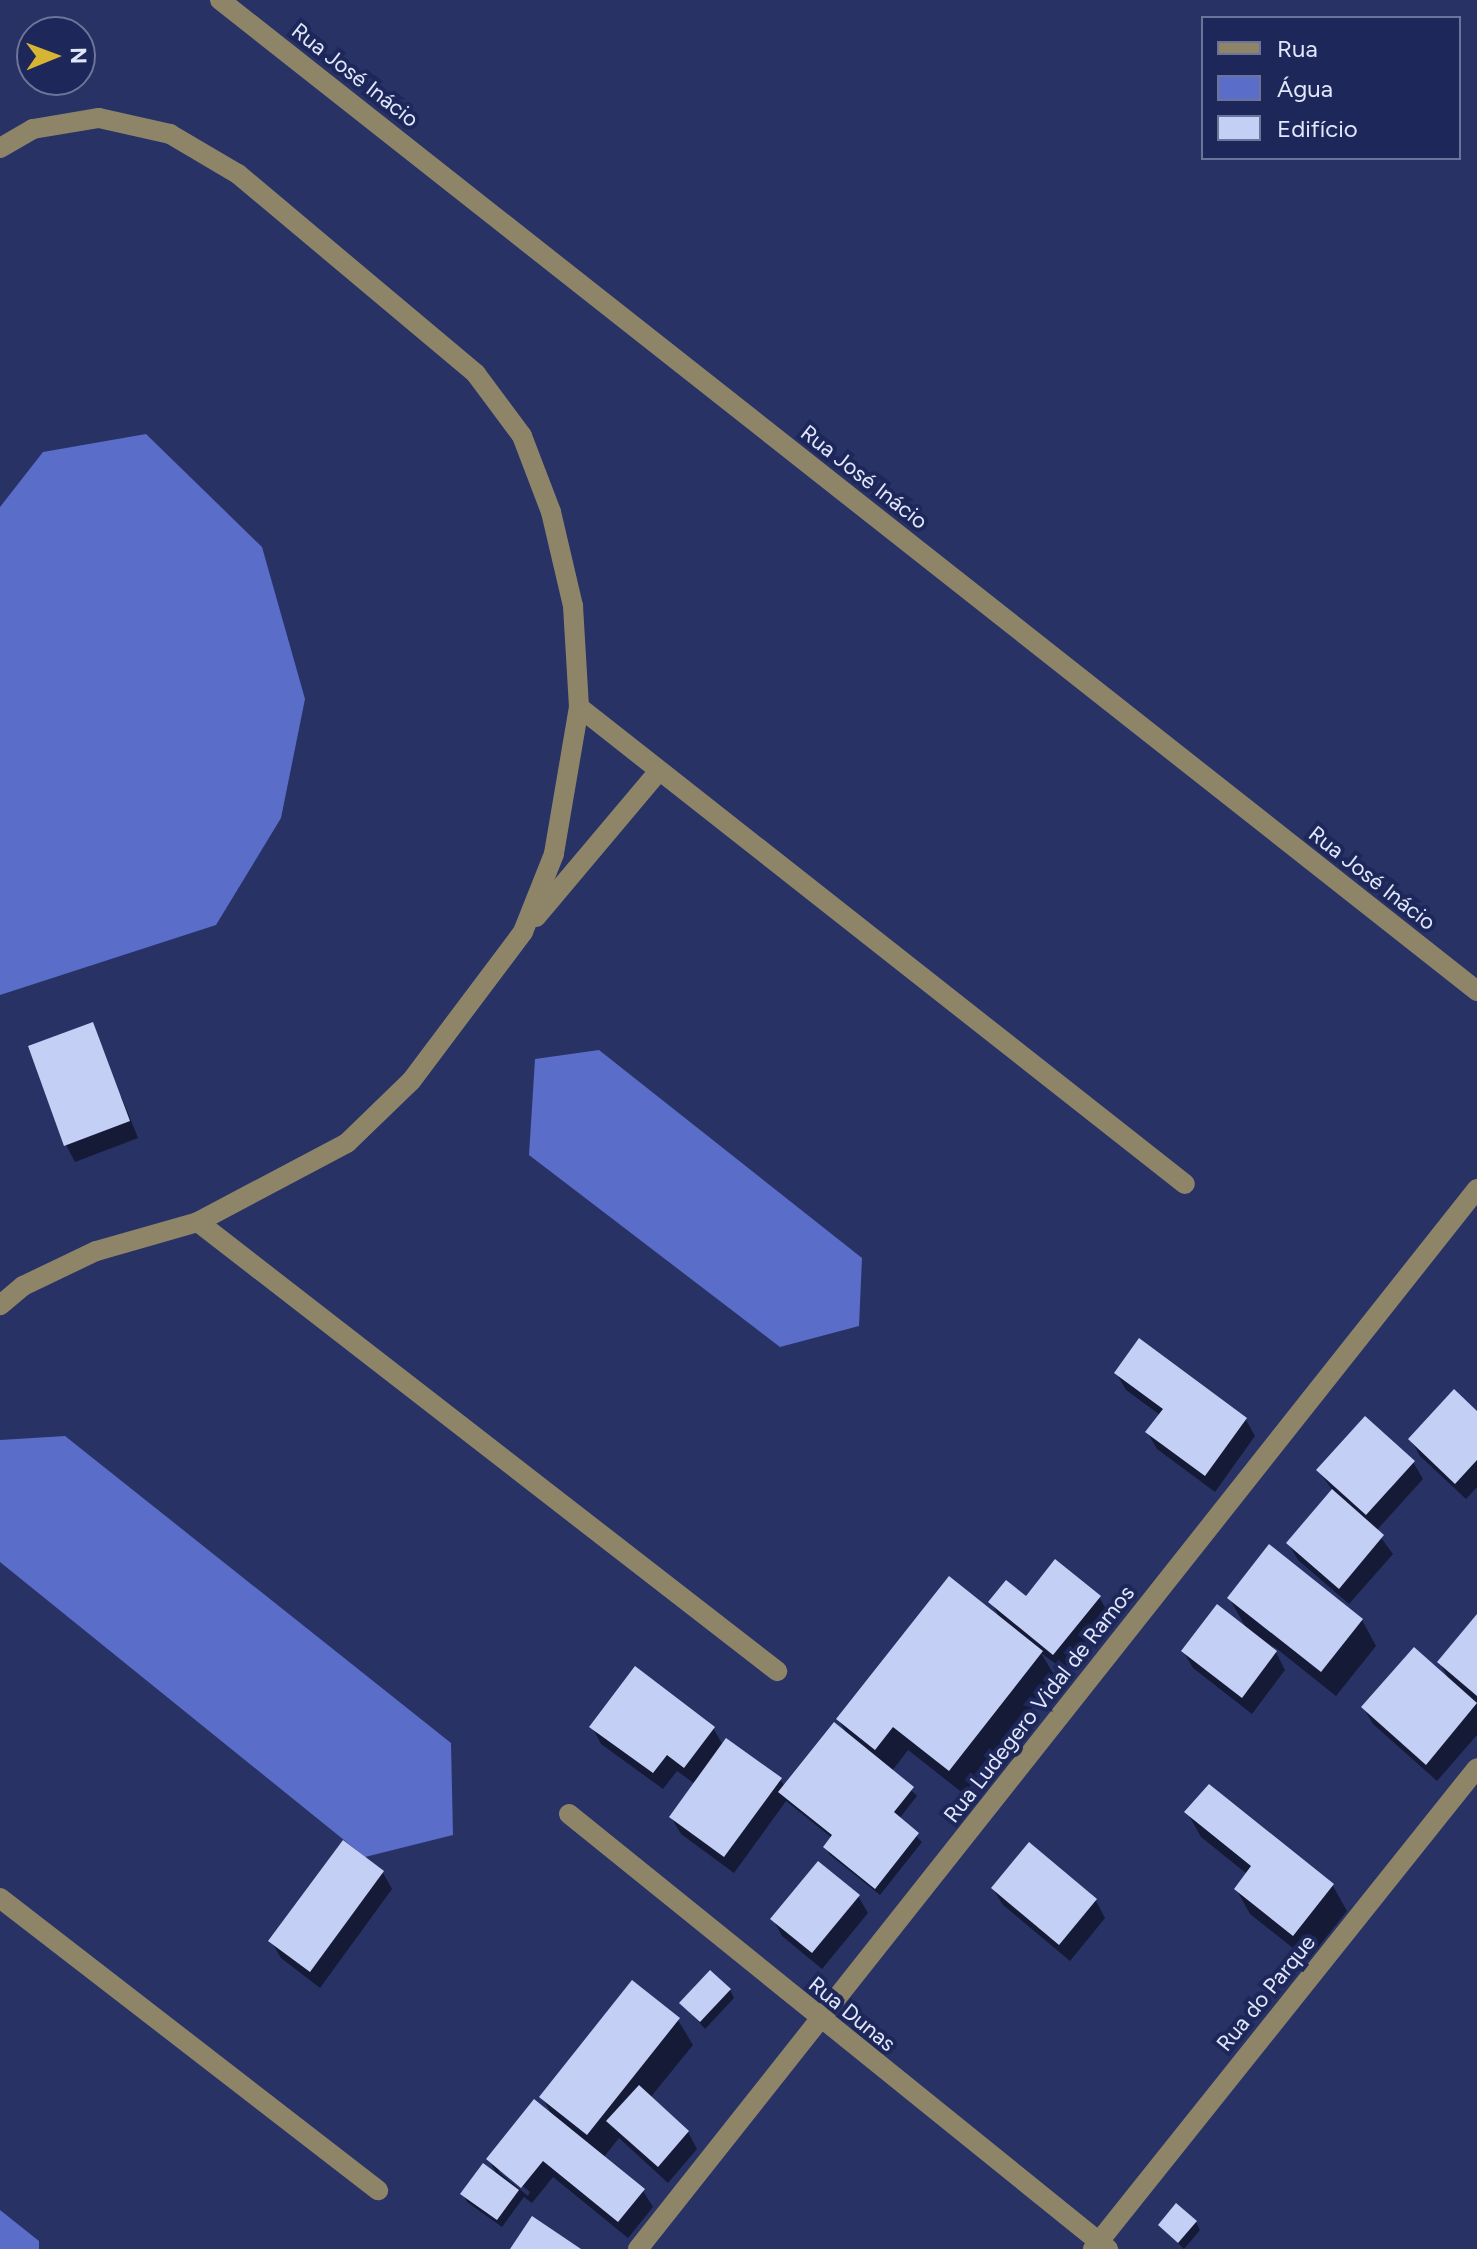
<!DOCTYPE html>
<html>
<head>
<meta charset="utf-8">
<style>
	body { margin:0 }
	#map { position:relative; width:1477px; height:2249px; overflow:hidden; background:#283265; font-family:Figtree,sans-serif }
	div>[style] { position:absolute }
	.water>* { inset:0; background:#5a6dc8 }
	.shadow>* { inset:0; background:#0007 }
	.building>* { inset:0; background:#c4cff6 }
	.minor>* { height:20px; margin:-10px; padding:0 10px; transform-origin:10px; border-radius:10px; background:#8e8569 }
	span { translate:-50% -50%; white-space:nowrap; text-align:center; line-height:1.15; -webkit-text-stroke:8px #1e275a; paint-order:stroke }
	.street-label { font-size:22px; color:#e1e7fb }
	.legend { position:absolute; left:1201px; top:16px; width:260px; height:144px; box-sizing:border-box; background:#1e275a; border:2px solid #6c749a; margin:0; padding:10px 14px; list-style:none; font-size:24px; color:#e1e7fb }
	.legend li { display:flex; align-items:center; gap:16px; height:40px }
	.legend b { width:40px; border:2px solid #6c749a }
	.north { position:absolute; left:16px; top:16px; width:80px; height:80px; box-sizing:border-box; background:#1e275a; border:2px solid #6c749a; border-radius:50%; rotate:89deg; font-size:22px; font-weight:700; line-height:32px; text-align:center; color:#e1e7fb }
	.north::after { content:''; display:block; margin:auto; width:28px; height:36px; background:#d8b434; clip-path:polygon(50% 0,100% 100%,50% 72%,0 100%) }
</style>
</head>
<body>
<div id="map">
	<div class="water">
		<i style="clip-path:polygon(146px 434px,262px 547px,305px 699px,281px 818px,216px 925px,0 995px,0 507px,43px 452px)"></i>
		<i style="clip-path:polygon(599px 1050px,862px 1258px,859px 1326px,780px 1347px,529px 1155px,535px 1059px)"></i>
		<i style="clip-path:polygon(65px 1436px,451px 1743px,453px 1835px,365px 1857px,0 1562px,0 1440px)"></i>
		<i style="clip-path:polygon(0 2210px,39px 2241px,39px 2249px,0 2249px)"></i>
	</div>
	<div class="shadow">
		<i style="clip-path:polygon(92px 1024px,138px 1138px,75px 1162px,66px 1145px)"></i>
		<i style="clip-path:polygon(1116px 1373px,1246px 1420px,1255px 1436px,1215px 1492px,1157px 1449px,1147px 1432px,1160px 1415px,1126px 1390px)"></i>
		<i style="clip-path:polygon(1477px 1414px,1477px 1487px,1466px 1499px,1420px 1456px,1411px 1440px)"></i>
		<i style="clip-path:polygon(1413px 1462px,1423px 1479px,1376px 1531px,1393px 1554px,1349px 1604px,1298px 1560px,1288px 1543px,1333px 1491px,1318px 1470px)"></i>
		<i style="clip-path:polygon(1099px 1597px,1109px 1614px,1064px 1670px,1041px 1653px,1056px 1678px,964px 1794px,908px 1750px,892px 1771px,917px 1796px,899px 1819px,922px 1842px,880px 1895px,830px 1855px,825px 1847px,832px 1838px,786px 1801px,734px 1873px,681px 1834px,671px 1817px,695px 1784px,677px 1771px,663px 1789px,601px 1744px,592px 1727px,713px 1728px,723px 1745px,780px 1779px,785px 1787px,847px 1734px,838px 1719px,1001px 1620px,991px 1602px)"></i>
		<i style="clip-path:polygon(1229px 1598px,1362px 1620px,1376px 1646px,1336px 1696px,1272px 1645px,1285px 1670px,1252px 1714px,1193px 1668px,1183px 1651px,1248px 1631px)"></i>
		<i style="clip-path:polygon(1477px 1617px,1477px 1735px,1437px 1781px,1373px 1724px,1363px 1707px,1449px 1679px,1439px 1662px)"></i>
		<i style="clip-path:polygon(1187px 1812px,1333px 1886px,1347px 1911px,1308px 1960px,1250px 1914px,1236px 1889px,1247px 1874px,1201px 1837px)"></i>
		<i style="clip-path:polygon(1029px 1845px,1096px 1901px,1105px 1918px,1070px 1961px,1003px 1905px,993px 1889px)"></i>
		<i style="clip-path:polygon(383px 1873px,392px 1889px,320px 1988px,281px 1958px,271px 1941px)"></i>
		<i style="clip-path:polygon(858px 1896px,868px 1913px,822px 1969px,782px 1936px,773px 1919px)"></i>
		<i style="clip-path:polygon(730px 1990px,734px 1998px,705px 2029px,682px 2003px)"></i>
		<i style="clip-path:polygon(evenodd,678px 2020px,693px 2045px,650px 2098px,688px 2132px,697px 2149px,668px 2183px,619px 2138px,603px 2158px,643px 2191px,653px 2207px,628px 2238px,553px 2177px,532px 2203px,524px 2197px,502px 2227px,467px 2202px,463px 2194px,499px 2178px,488px 2159px,553px 2117px,542px 2097px,678px 2020px,499px 2167px,530px 2192px,528px 2196px,499px 2172px,499px 2167px)"></i>
		<i style="clip-path:polygon(1196px 2222px,1200px 2230px,1184px 2249px,1160px 2226px)"></i>
	</div>
	<div class="building">
		<i style="clip-path:polygon(93px 1022px,130px 1121px,64px 1146px,28px 1046px)"></i>
		<i style="clip-path:polygon(1139px 1338px,1247px 1418px,1205px 1476px,1145px 1432px,1163px 1409px,1114px 1373px)"></i>
		<i style="clip-path:polygon(1454px 1389px,1477px 1411px,1477px 1460px,1455px 1484px,1408px 1439px)"></i>
		<i style="clip-path:polygon(1365px 1416px,1415px 1461px,1366px 1515px,1316px 1470px)"></i>
		<i style="clip-path:polygon(1332px 1489px,1384px 1535px,1339px 1589px,1286px 1543px)"></i>
		<i style="clip-path:polygon(1269px 1544px,1363px 1619px,1321px 1672px,1227px 1598px)"></i>
		<i style="clip-path:polygon(1055px 1559px,1101px 1596px,1053px 1655px,988px 1602px,1006px 1580px,1026px 1596px)"></i>
		<i style="clip-path:polygon(949px 1576px,1043px 1651px,949px 1771px,893px 1727px,875px 1750px,836px 1719px)"></i>
		<i style="clip-path:polygon(1217px 1604px,1277px 1651px,1242px 1698px,1181px 1651px)"></i>
		<i style="clip-path:polygon(1477px 1614px,1477px 1696px,1437px 1662px)"></i>
		<i style="clip-path:polygon(1414px 1647px,1477px 1703px,1426px 1765px,1361px 1707px)"></i>
		<i style="clip-path:polygon(635px 1666px,715px 1727px,684px 1768px,667px 1755px,653px 1773px,589px 1727px)"></i>
		<i style="clip-path:polygon(834px 1722px,914px 1787px,894px 1812px,919px 1833px,875px 1889px,823px 1847px,832px 1835px,778px 1792px)"></i>
		<i style="clip-path:polygon(726px 1738px,782px 1778px,724px 1857px,669px 1817px)"></i>
		<i style="clip-path:polygon(1209px 1784px,1334px 1884px,1293px 1936px,1234px 1889px,1251px 1866px,1184px 1812px)"></i>
		<i style="clip-path:polygon(343px 1840px,384px 1871px,310px 1972px,268px 1941px)"></i>
		<i style="clip-path:polygon(1029px 1842px,1097px 1899px,1059px 1945px,991px 1888px)"></i>
		<i style="clip-path:polygon(818px 1861px,860px 1895px,812px 1953px,770px 1919px)"></i>
		<i style="clip-path:polygon(710px 1970px,731px 1989px,700px 2022px,679px 2003px)"></i>
		<i style="clip-path:polygon(632px 1980px,680px 2018px,587px 2135px,539px 2097px)"></i>
		<i style="clip-path:polygon(639px 2085px,689px 2131px,658px 2167px,606px 2121px)"></i>
		<i style="clip-path:polygon(534px 2099px,645px 2189px,618px 2222px,543px 2161px,521px 2188px,486px 2159px)"></i>
		<i style="clip-path:polygon(483px 2163px,519px 2190px,497px 2220px,460px 2194px)"></i>
		<i style="clip-path:polygon(1176px 2203px,1197px 2221px,1178px 2243px,1158px 2225px)"></i>
		<i style="clip-path:polygon(532px 2216px,581px 2249px,510px 2249px)"></i>
	</div>
	<div class="minor">
		<i style="left:220px;top:0;width:1601px;rotate:38.25deg"></i>
		<i style="left:0;top:148px;width:38px;rotate:-30deg"></i>
		<i style="left:33px;top:129px;width:67px;rotate:-9.5deg"></i>
		<i style="left:99px;top:118px;width:73px;rotate:12.7deg"></i>
		<i style="left:170px;top:134px;width:79px;rotate:30.5deg"></i>
		<i style="left:238px;top:174px;width:311px;rotate:40deg"></i>
		<i style="left:476px;top:374px;width:77px;rotate:53.4deg"></i>
		<i style="left:522px;top:436px;width:81px;rotate:69.1deg"></i>
		<i style="left:551px;top:512px;width:97px;rotate:76.8deg"></i>
		<i style="left:573px;top:606px;width:101px;rotate:86.6deg"></i>
		<i style="left:579px;top:707px;width:149px;rotate:99.7deg"></i>
		<i style="left:554px;top:854px;width:84px;rotate:111.7deg"></i>
		<i style="left:523px;top:932px;width:186px;rotate:126.9deg"></i>
		<i style="left:411px;top:1081px;width:89px;rotate:135.9deg"></i>
		<i style="left:347px;top:1143px;width:169px;rotate:152.1deg"></i>
		<i style="left:198px;top:1222px;width:106px;rotate:164.1deg"></i>
		<i style="left:96px;top:1251px;width:81px;rotate:154.4deg"></i>
		<i style="left:23px;top:1286px;width:30px;rotate:140deg"></i>
		<i style="left:579px;top:707px;width:771px;rotate:38.21deg"></i>
		<i style="left:536px;top:917px;width:191px;rotate:-49.9deg"></i>
		<i style="left:198px;top:1222px;width:733px;rotate:37.79deg"></i>
		<i style="left:569px;top:1814px;width:693px;rotate:38.91deg"></i>
		<i style="left:0;top:1898px;width:478px;rotate:37.7deg"></i>
		<i style="left:638px;top:2249px;width:1352px;rotate:-51.64deg"></i>
		<i style="left:1093px;top:2249px;width:615px;rotate:-51.4deg"></i>
	</div>
	<div class="street-label">
		<span style="left:355px;top:75px;rotate:38deg">Rua José Inácio</span>
		<span style="left:864px;top:477px;rotate:38deg">Rua José Inácio</span>
		<span style="left:1372px;top:878px;rotate:38deg">Rua José Inácio</span>
		<span style="left:1039px;top:1704px;rotate:-52deg">Rua Ludegero Vidal de Ramos</span>
		<span style="left:1266px;top:1993px;rotate:-51deg">Rua do Parque</span>
		<span style="left:852px;top:2014px;rotate:39deg">Rua Dunas</span>
	</div>
	<ul class="legend">
	<li><b style="height:10px;background:#8e8569"></b>Rua</li>
	<li><b style="height:22px;background:#5a6dc8"></b>Água</li>
	<li><b style="height:22px;background:#c4cff6"></b>Edifício</li>
	</ul>
	<div class="north">N</div>
</div>
</body>
</html>
